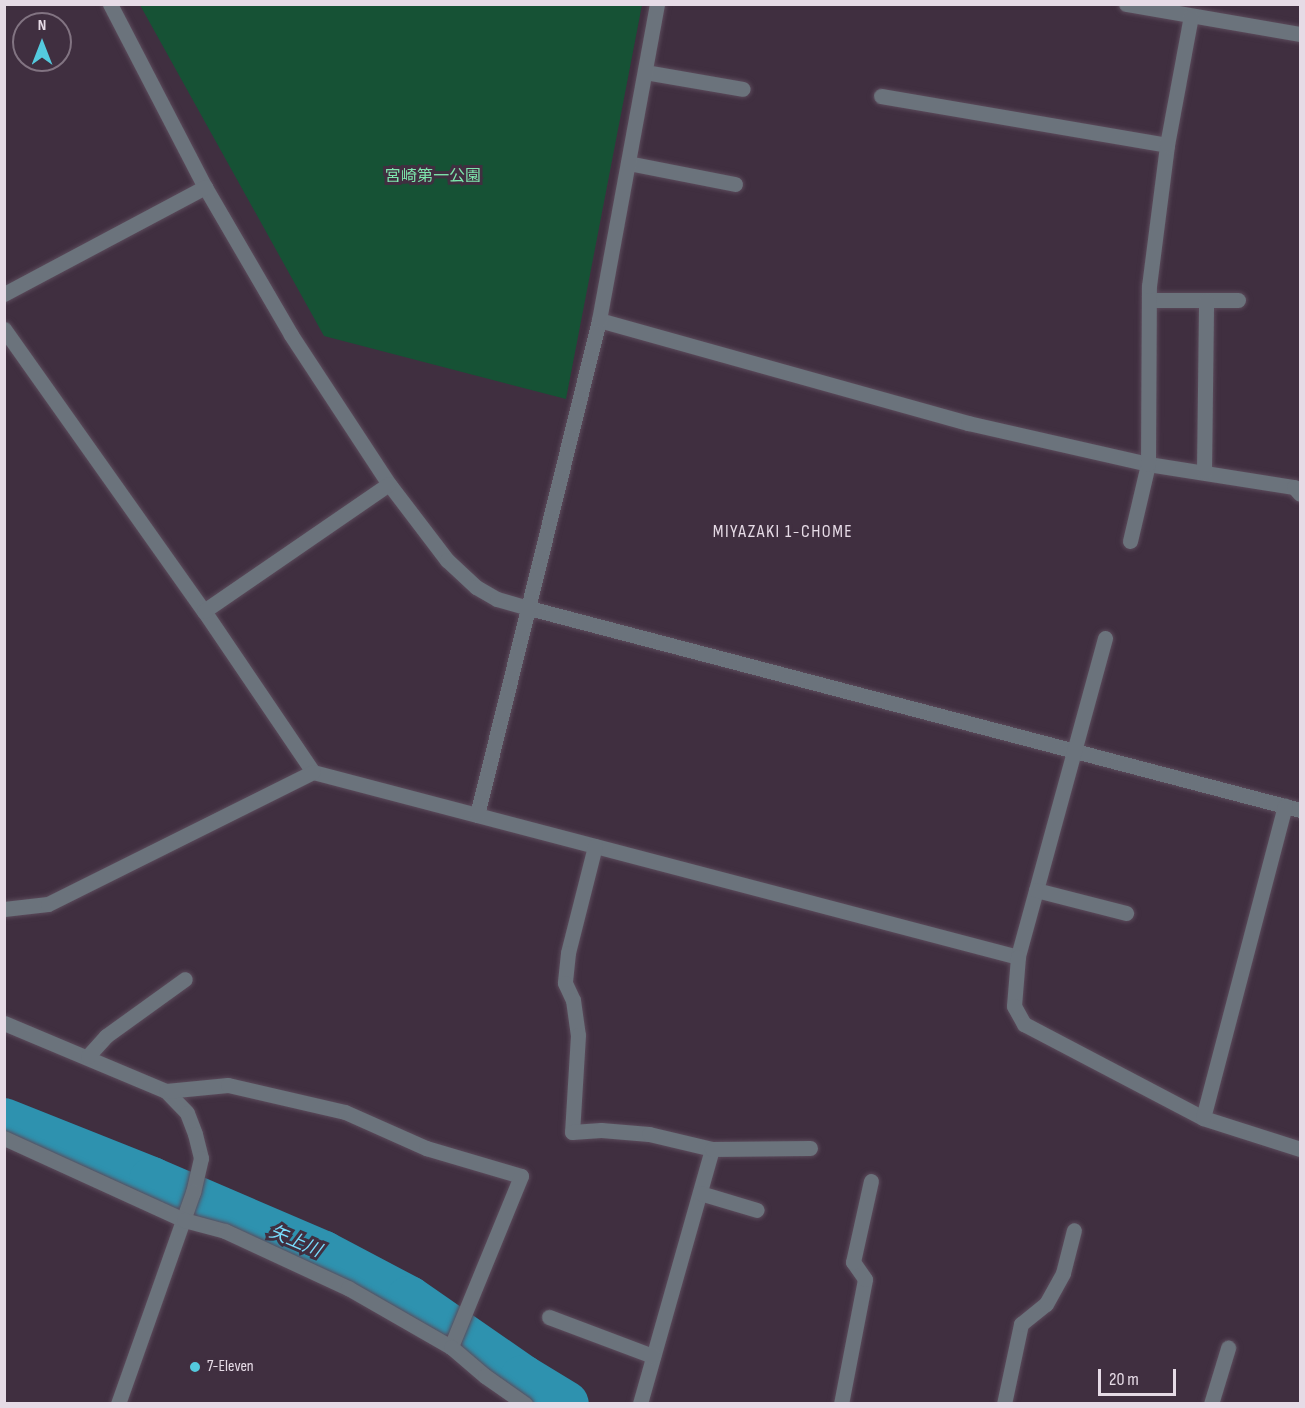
<!DOCTYPE html>
<html>
<head>
<meta charset="utf-8">
<style>
	body { margin:0 }
	#map { position:relative; width:1305px; height:1408px; overflow:hidden; background:#402f40; font-family:"Sofia Sans Condensed","Noto Sans JP",sans-serif }
	div>[style] { position:absolute }
	.green>* { inset:0; background:#165235 }
	.river>* { height:46px; margin:-23px; padding:0 23px; transform-origin:23px; border-radius:23px; background:#2e92af }
	.roads { filter:drop-shadow(0 0 2px #5b4b5b) drop-shadow(0 0 2px #5b4b5b) }
	.minor>* { height:15px; margin:-7.5px; padding:0 7.5px; transform-origin:7.5px; border-radius:7.5px; background:#6b737c }
	.dots>* { width:16px; height:16px; translate:-50% -50%; box-sizing:border-box; border:3px solid #402f40; border-radius:50% }
	span { translate:-50% -50%; white-space:nowrap; text-align:center; line-height:1.15; -webkit-text-stroke:6px #402f40; paint-order:stroke }
	.park-label { font-size:16px; color:#7ee7ad }
	.poi-label { font-size:16px; color:#e6dbe6 }
	.left { translate:0 -50%; text-align:left }
	.neighbourhood-label { font-size:18px; color:#e6dbe6; letter-spacing:1.5px }
	.water-label { font-size:18px; color:#78dbfb; font-style:italic }
	.frame { position:absolute; inset:0; border:6px solid #e6dbe6; pointer-events:none }
	.north { position:absolute; left:12px; top:12px; width:60px; height:60px; box-sizing:border-box; background:#402f40; border:2px solid #827482; border-radius:50%; rotate:0deg; font-size:16px; font-weight:700; line-height:24px; text-align:center; color:#e6dbe6 }
	.north::after { content:''; display:block; margin:auto; width:21px; height:27px; background:#54cade; clip-path:polygon(50% 0,100% 100%,50% 72%,0 100%) }
	.scale { position:absolute; left:1098px; top:1369px; width:78px; height:27px; box-sizing:border-box; border:3px solid #e6dbe6; border-top:0; padding-left:8px; font-size:18px; line-height:21px; white-space:nowrap; color:#e6dbe6; -webkit-text-stroke:4px #402f40; paint-order:stroke }
</style>
</head>
<body>
<div id="map">
	<div class="green">
		<i style="clip-path:polygon(140px 5px,642px 5px,566px 399px,324px 336px)"></i>
	</div>
	<div class="river">
		<i style="left:4px;top:1121px;width:159px;rotate:21.7deg"></i>
		<i style="left:152px;top:1180px;width:187px;rotate:23.3deg"></i>
		<i style="left:324px;top:1254px;width:96px;rotate:27.9deg"></i>
		<i style="left:409px;top:1299px;width:139px;rotate:34.7deg"></i>
		<i style="left:523px;top:1378px;width:50px;rotate:31.2deg"></i>
	</div>
	<div class="roads">
		<div class="minor">
			<i style="left:110px;top:4px;width:206px;rotate:62.6deg"></i>
			<i style="left:205px;top:187px;width:171px;rotate:59.8deg"></i>
			<i style="left:291px;top:335px;width:178px;rotate:56.7deg"></i>
			<i style="left:389px;top:484px;width:96px;rotate:52.7deg"></i>
			<i style="left:447px;top:560px;width:40px;rotate:43deg"></i>
			<i style="left:476px;top:587px;width:24px;rotate:30deg"></i>
			<i style="left:497px;top:599px;width:33px;rotate:16deg"></i>
			<i style="left:529px;top:608px;width:797px;rotate:14.68deg"></i>
			<i style="left:1126px;top:4px;width:177px;rotate:9.8deg"></i>
			<i style="left:645px;top:72px;width:99px;rotate:9.8deg"></i>
			<i style="left:881px;top:96px;width:290px;rotate:9.7deg"></i>
			<i style="left:628px;top:163px;width:109px;rotate:11.1deg"></i>
			<i style="left:4px;top:294px;width:228px;rotate:-28deg"></i>
			<i style="left:1149px;top:300px;width:89px"></i>
			<i style="left:599px;top:320px;width:383px;rotate:15.6deg"></i>
			<i style="left:968px;top:423px;width:185px;rotate:12.8deg"></i>
			<i style="left:1148px;top:464px;width:148px;rotate:9deg"></i>
			<i style="left:1294px;top:487px;width:9px;rotate:49deg"></i>
			<i style="left:4px;top:329px;width:346px;rotate:54.7deg"></i>
			<i style="left:204px;top:611px;width:194px;rotate:55.9deg"></i>
			<i style="left:313px;top:772px;width:729px;rotate:14.7deg"></i>
			<i style="left:1204px;top:472px;width:172px;rotate:-89.3deg"></i>
			<i style="left:1130px;top:541px;width:79px;rotate:-76.8deg"></i>
			<i style="left:1148px;top:464px;width:178px;rotate:-89.7deg"></i>
			<i style="left:1149px;top:286px;width:142px;rotate:-82.7deg"></i>
			<i style="left:1167px;top:145px;width:131px;rotate:-79.5deg"></i>
			<i style="left:204px;top:611px;width:224px;rotate:-34.5deg"></i>
			<i style="left:1105px;top:638px;width:331px;rotate:105.3deg"></i>
			<i style="left:1018px;top:957px;width:49px;rotate:94.7deg"></i>
			<i style="left:1014px;top:1006px;width:21px;rotate:61deg"></i>
			<i style="left:1024px;top:1024px;width:202px;rotate:27.7deg"></i>
			<i style="left:1203px;top:1118px;width:102px;rotate:17.7deg"></i>
			<i style="left:477px;top:815px;width:510px;rotate:-76.15deg"></i>
			<i style="left:599px;top:320px;width:321px;rotate:-79.6deg"></i>
			<i style="left:595px;top:846px;width:110px;rotate:104.2deg"></i>
			<i style="left:568px;top:953px;width:30px;rotate:96deg"></i>
			<i style="left:565px;top:983px;width:19px;rotate:65deg"></i>
			<i style="left:573px;top:1000px;width:35px;rotate:82deg"></i>
			<i style="left:578px;top:1035px;width:97px;rotate:93.5deg"></i>
			<i style="left:572px;top:1132px;width:29px;rotate:-4deg"></i>
			<i style="left:601px;top:1130px;width:48px;rotate:4.8deg"></i>
			<i style="left:649px;top:1134px;width:65px;rotate:13.4deg"></i>
			<i style="left:712px;top:1149px;width:265px;rotate:105.8deg"></i>
			<i style="left:1036px;top:890px;width:93px;rotate:14.3deg"></i>
			<i style="left:4px;top:909px;width:44px;rotate:-6.5deg"></i>
			<i style="left:48px;top:904px;width:296px;rotate:-26.5deg"></i>
			<i style="left:4px;top:1023px;width:176px;rotate:22.8deg"></i>
			<i style="left:166px;top:1091px;width:30px;rotate:46deg"></i>
			<i style="left:187px;top:1113px;width:22px;rotate:69deg"></i>
			<i style="left:195px;top:1134px;width:25px;rotate:76deg"></i>
			<i style="left:201px;top:1158px;width:35px;rotate:103deg"></i>
			<i style="left:193px;top:1192px;width:225px;rotate:109.5deg"></i>
			<i style="left:88px;top:1056px;width:27px;rotate:-48deg"></i>
			<i style="left:106px;top:1036px;width:97px;rotate:-35.8deg"></i>
			<i style="left:166px;top:1091px;width:62px;rotate:-5.5deg"></i>
			<i style="left:228px;top:1085px;width:120px;rotate:13deg"></i>
			<i style="left:345px;top:1112px;width:89px;rotate:24deg"></i>
			<i style="left:426px;top:1148px;width:99px;rotate:16.4deg"></i>
			<i style="left:521px;top:1176px;width:185px;rotate:112.3deg"></i>
			<i style="left:1203px;top:1118px;width:323px;rotate:-75.3deg"></i>
			<i style="left:4px;top:1138px;width:198px;rotate:24.5deg"></i>
			<i style="left:184px;top:1220px;width:42px;rotate:15deg"></i>
			<i style="left:225px;top:1231px;width:136px;rotate:24.9deg"></i>
			<i style="left:348px;top:1288px;width:119px;rotate:29.8deg"></i>
			<i style="left:451px;top:1347px;width:45px;rotate:40.5deg"></i>
			<i style="left:485px;top:1376px;width:49px;rotate:35deg"></i>
			<i style="left:712px;top:1149px;width:98px;rotate:-0.6deg"></i>
			<i style="left:700px;top:1193px;width:59px;rotate:16.6deg"></i>
			<i style="left:549px;top:1317px;width:111px;rotate:20.6deg"></i>
			<i style="left:841px;top:1404px;width:127px;rotate:-79.1deg"></i>
			<i style="left:865px;top:1279px;width:21px;rotate:-125deg"></i>
			<i style="left:853px;top:1262px;width:83px;rotate:-77.5deg"></i>
			<i style="left:1004px;top:1404px;width:82px;rotate:-78deg"></i>
			<i style="left:1021px;top:1324px;width:32px;rotate:-39deg"></i>
			<i style="left:1046px;top:1304px;width:35px;rotate:-61deg"></i>
			<i style="left:1063px;top:1273px;width:44px;rotate:-75.7deg"></i>
			<i style="left:1211px;top:1404px;width:59px;rotate:-73.1deg"></i>
		</div>
	</div>
	<div class="dots">
		<i style="left:195px;top:1367px;background:#54cade"></i>
	</div>
	<div class="park-label">
		<span style="left:433px;top:177px">宮崎第一公園</span>
	</div>
	<div class="poi-label">
		<span class="left" style="left:207px;top:1367px">7-Eleven</span>
	</div>
	<div class="neighbourhood-label">
		<span style="left:783px;top:532px">MIYAZAKI 1-CHOME</span>
	</div>
	<div class="water-label">
		<span style="left:295px;top:1242px;rotate:23deg">矢上川</span>
	</div>
	<div class="frame"></div>
	<div class="north">N</div>
	<div class="scale">20 m</div>
</div>
</body>
</html>
